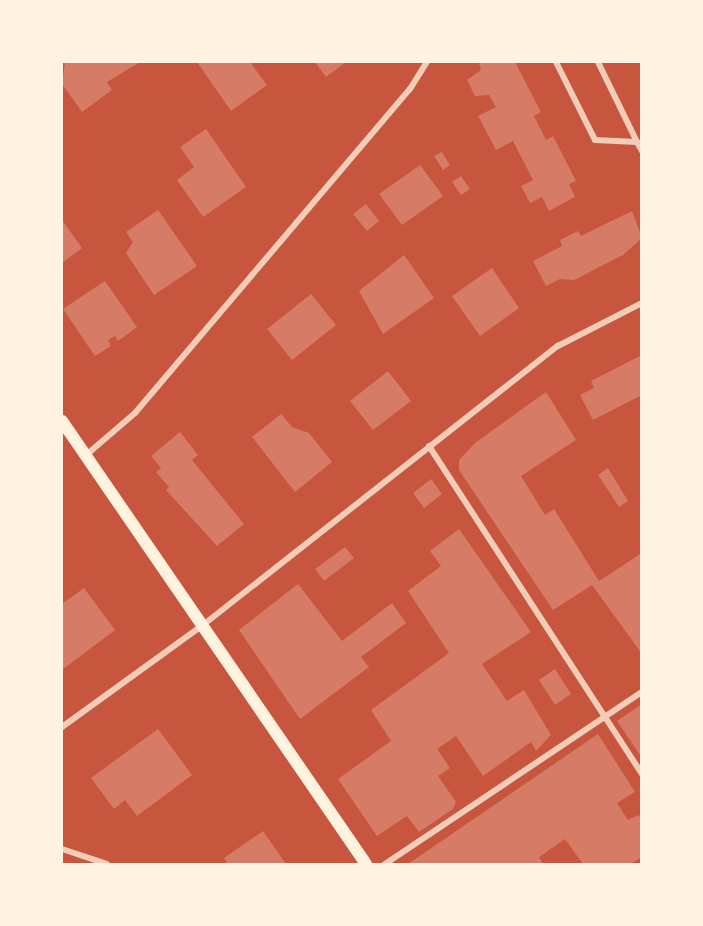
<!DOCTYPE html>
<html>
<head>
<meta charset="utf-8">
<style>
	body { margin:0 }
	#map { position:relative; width:703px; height:926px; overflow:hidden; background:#c8553d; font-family:"Titillium Web",sans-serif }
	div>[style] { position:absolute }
	.building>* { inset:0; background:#d67c66 }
	.minor>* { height:6px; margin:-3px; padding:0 3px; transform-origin:3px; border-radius:3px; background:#f1ccb7 }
	.secondary>* { height:12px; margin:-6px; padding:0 6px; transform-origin:6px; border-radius:6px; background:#fff3e0 }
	span { translate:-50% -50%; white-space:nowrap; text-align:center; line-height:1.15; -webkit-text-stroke:5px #fff3e0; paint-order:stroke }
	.frame { position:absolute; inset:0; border:63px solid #fff3e0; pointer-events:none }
</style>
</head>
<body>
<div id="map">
	<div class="building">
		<i style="clip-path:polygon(65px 62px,140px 62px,107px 82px,112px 90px,82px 112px,62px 84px)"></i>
		<i style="clip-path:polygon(197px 62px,250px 62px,267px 85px,231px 111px)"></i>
		<i style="clip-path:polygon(315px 62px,346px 62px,326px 77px)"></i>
		<i style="clip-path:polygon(479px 62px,515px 62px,541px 112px,534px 116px,546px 140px,553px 136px,576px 181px,569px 184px,575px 197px,549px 211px,542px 197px,530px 203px,521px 186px,533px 180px,513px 141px,496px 150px,478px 116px,496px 107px,489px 95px,475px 96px,467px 80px,481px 70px)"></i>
		<i style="clip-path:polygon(206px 129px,246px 187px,203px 217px,177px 180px,194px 167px,180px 147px)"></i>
		<i style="clip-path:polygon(442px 152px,450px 165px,443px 170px,434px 156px)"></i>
		<i style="clip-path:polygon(420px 165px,443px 196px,402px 225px,379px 194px)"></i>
		<i style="clip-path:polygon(461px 176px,470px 189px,461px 195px,452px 182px)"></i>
		<i style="clip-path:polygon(366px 204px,379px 221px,367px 231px,353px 214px)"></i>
		<i style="clip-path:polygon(158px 210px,197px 266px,154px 295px,126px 253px,133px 242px,126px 232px)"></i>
		<i style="clip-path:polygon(632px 211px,642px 238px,623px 255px,574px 280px,560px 279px,546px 286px,533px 261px,562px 246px,560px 240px,578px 231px,581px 236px)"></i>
		<i style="clip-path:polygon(62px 220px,82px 248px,62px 263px)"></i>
		<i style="clip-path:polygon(404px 255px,434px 298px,383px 334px,359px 291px)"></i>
		<i style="clip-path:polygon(492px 268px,519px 308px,480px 336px,452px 296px)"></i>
		<i style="clip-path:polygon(105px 281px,137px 327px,118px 341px,115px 336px,108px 340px,111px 346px,95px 356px,63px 309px)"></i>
		<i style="clip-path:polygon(311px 294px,336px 325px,292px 360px,267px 329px)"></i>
		<i style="clip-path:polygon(642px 355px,642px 395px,593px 420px,580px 395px,594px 388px,591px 381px)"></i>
		<i style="clip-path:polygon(388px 371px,411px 401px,373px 430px,350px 401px)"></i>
		<i style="clip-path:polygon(546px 392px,576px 440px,521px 476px,545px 515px,554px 509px,599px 581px,642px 553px,642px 654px,592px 585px,553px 610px,459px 470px,459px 460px,475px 443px)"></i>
		<i style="clip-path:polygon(281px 414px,292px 427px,309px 433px,332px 462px,295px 492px,252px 437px)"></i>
		<i style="clip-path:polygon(180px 432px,198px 455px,192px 460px,244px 524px,217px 546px,166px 490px,169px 487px,156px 472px,161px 468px,151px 456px)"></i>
		<i style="clip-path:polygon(608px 468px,628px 501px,619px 507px,598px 475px)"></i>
		<i style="clip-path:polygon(431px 479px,442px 494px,424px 508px,413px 493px)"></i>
		<i style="clip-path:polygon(459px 529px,531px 632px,482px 664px,507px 701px,524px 690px,551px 735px,536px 751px,531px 742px,483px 776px,456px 736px,437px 749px,450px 768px,438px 776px,456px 802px,453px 809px,419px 832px,407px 816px,377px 836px,338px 779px,391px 741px,371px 710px,449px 653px,408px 591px,441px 566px,430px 551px)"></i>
		<i style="clip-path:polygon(345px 547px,354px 558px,324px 581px,315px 569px)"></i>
		<i style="clip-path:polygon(298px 584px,342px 641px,392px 603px,406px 623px,361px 657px,369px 667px,300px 719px,239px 630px)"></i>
		<i style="clip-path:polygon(84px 588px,115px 630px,62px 670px,62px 604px)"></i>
		<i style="clip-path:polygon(555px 669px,571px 694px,555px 705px,539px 680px)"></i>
		<i style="clip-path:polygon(642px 704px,642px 758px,617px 721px)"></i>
		<i style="clip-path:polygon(158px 729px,192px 775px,137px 816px,125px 800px,114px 809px,91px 778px)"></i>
		<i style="clip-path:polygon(598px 734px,635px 792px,617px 803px,628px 820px,638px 815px,642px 819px,642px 857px,630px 864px,583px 864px,565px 839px,539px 857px,543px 864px,408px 864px)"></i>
		<i style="clip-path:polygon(263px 831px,286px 864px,228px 864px,224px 858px)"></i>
	</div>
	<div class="minor">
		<i style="left:556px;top:62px;width:87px;rotate:63.4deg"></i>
		<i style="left:595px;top:140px;width:42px;rotate:2.7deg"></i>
		<i style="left:637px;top:142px;width:10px;rotate:61deg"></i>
		<i style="left:598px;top:62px;width:89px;rotate:64deg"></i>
		<i style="left:429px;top:446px;width:391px;rotate:57deg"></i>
		<i style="left:85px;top:456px;width:66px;rotate:-40.7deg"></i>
		<i style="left:135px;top:413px;width:425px;rotate:-49.7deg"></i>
		<i style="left:410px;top:89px;width:32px;rotate:-58deg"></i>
		<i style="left:62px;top:727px;width:174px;rotate:-35.9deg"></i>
		<i style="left:203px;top:625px;width:452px;rotate:-38.2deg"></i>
		<i style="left:558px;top:346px;width:94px;rotate:-27.1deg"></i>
		<i style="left:62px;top:849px;width:47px;rotate:18.4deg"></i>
		<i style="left:385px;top:864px;width:309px;rotate:-33.8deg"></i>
	</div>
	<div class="secondary">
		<i style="left:62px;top:421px;width:537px;rotate:55.54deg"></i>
	</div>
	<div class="frame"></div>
</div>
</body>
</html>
